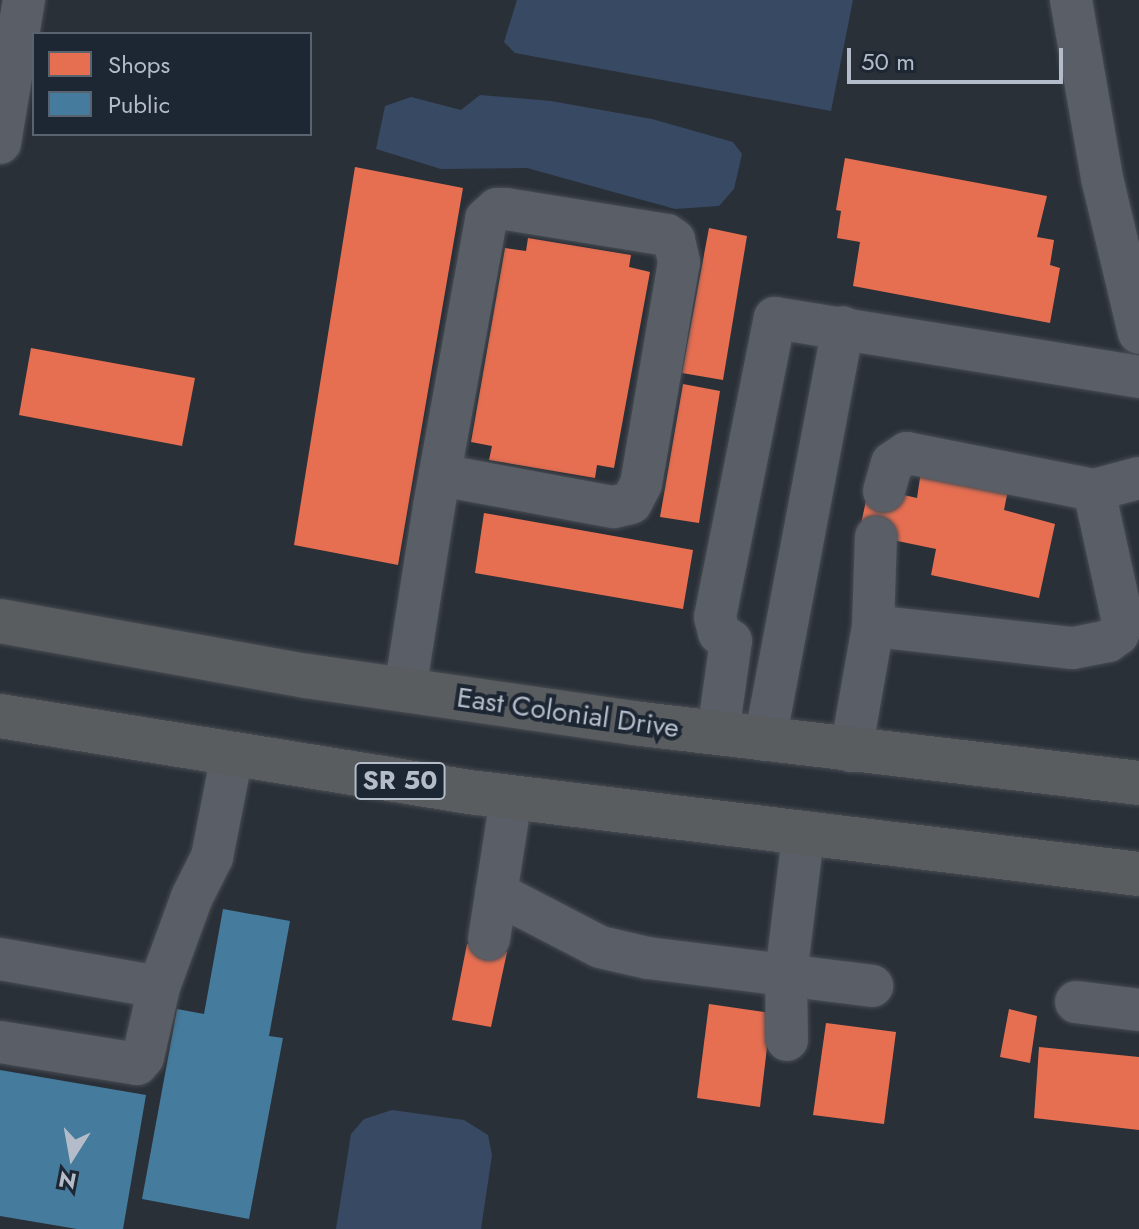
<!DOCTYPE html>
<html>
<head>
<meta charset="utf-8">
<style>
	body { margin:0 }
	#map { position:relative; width:1139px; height:1229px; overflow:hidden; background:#2a3038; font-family:Jost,sans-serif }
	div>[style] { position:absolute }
	.water>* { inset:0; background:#384963 }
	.shops>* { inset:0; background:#e76f51 }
	.public>* { inset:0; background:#457b9d }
	.roads { filter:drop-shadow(0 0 2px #484c53) drop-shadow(0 0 2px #484c53) }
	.minor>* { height:42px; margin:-21px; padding:0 21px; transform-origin:21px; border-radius:21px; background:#5a5e66 }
	.highway>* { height:44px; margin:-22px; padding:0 22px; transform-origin:22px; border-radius:22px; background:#5a5d60 }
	span { translate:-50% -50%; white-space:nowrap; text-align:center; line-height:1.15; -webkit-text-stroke:8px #1d2633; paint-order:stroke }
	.shield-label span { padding:2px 6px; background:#1d2633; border:2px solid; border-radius:6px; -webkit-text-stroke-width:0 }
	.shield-label { font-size:26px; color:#b4bcc9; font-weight:700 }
	.street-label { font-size:28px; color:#b4bcc9 }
	.legend { position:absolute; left:32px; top:32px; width:280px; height:104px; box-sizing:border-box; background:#1d2633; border:2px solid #59626f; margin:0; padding:10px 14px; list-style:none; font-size:24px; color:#b4bcc9 }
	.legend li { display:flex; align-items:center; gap:16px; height:40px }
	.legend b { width:40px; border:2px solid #59626f }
	.north { position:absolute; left:32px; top:1117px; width:80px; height:80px; -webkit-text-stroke:6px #1d2633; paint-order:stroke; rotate:191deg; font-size:22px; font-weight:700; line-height:32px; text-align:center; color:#b4bcc9 }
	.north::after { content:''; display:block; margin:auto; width:28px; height:36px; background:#b4bcc9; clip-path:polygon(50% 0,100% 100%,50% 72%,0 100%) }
	.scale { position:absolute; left:847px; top:48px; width:216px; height:36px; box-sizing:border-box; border:4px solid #b4bcc9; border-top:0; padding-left:10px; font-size:24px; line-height:28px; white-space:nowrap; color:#b4bcc9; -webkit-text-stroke:6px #1d2633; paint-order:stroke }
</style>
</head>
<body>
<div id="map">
	<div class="water">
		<i style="clip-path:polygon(517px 0,853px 0,831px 111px,515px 53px,504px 42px)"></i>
		<i style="clip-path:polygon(480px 95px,551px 101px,652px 119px,733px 142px,742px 154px,734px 189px,719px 206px,675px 209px,527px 168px,441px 169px,376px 149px,385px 106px,411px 97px,461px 110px)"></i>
		<i style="clip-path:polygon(392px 1110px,464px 1120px,488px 1135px,492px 1155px,481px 1229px,336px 1229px,351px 1134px,364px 1119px)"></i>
	</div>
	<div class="shops">
		<i style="clip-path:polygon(845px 158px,1047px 196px,1037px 237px,1054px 240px,1050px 265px,1060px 268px,1050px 323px,853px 286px,860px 242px,837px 238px,841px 211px,836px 210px)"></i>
		<i style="clip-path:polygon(355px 167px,463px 188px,398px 565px,294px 545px)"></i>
		<i style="clip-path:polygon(709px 228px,747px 236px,723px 380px,682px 373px)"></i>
		<i style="clip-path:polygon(528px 238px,631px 255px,629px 267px,650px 272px,614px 468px,597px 465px,595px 478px,489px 460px,492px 446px,471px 442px,505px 248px,526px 251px)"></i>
		<i style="clip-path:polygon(31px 348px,195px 378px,182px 446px,19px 415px)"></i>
		<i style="clip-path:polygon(683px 384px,720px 391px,699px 523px,660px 517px)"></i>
		<i style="clip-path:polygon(921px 471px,1008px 490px,1004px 510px,1055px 524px,1039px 598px,931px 575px,936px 549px,859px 533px,869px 487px,917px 498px)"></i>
		<i style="clip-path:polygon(484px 513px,693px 550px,683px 609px,475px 573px)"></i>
		<i style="clip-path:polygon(467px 944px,507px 952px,491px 1027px,452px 1020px)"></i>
		<i style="clip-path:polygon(709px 1004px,771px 1013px,760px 1107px,697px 1098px)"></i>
		<i style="clip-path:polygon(1009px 1009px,1037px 1016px,1030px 1063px,1000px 1057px)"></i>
		<i style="clip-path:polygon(826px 1023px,896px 1032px,884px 1124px,813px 1115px)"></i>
		<i style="clip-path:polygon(1039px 1047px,1139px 1057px,1139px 1130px,1034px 1118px)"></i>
	</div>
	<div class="public">
		<i style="clip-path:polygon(223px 909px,290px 921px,269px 1036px,283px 1038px,249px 1219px,142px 1199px,177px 1009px,204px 1014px)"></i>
		<i style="clip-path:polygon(0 1070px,146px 1095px,123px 1229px,77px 1229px,0 1216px)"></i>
	</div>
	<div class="roads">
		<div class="minor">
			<i style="left:1071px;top:0;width:181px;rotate:80.1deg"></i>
			<i style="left:1102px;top:178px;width:159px;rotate:76.6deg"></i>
			<i style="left:0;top:143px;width:145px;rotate:-80.5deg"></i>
			<i style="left:884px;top:491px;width:29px;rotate:-74deg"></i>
			<i style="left:892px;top:463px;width:18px;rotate:-34deg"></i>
			<i style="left:907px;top:453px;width:191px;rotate:11.2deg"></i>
			<i style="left:873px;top:626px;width:89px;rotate:-88.1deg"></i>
			<i style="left:405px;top:690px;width:186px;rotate:-81deg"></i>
			<i style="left:434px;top:506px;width:292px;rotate:-79.7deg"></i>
			<i style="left:486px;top:219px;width:15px;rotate:-42deg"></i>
			<i style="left:497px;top:209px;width:9px"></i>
			<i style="left:506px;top:209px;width:163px;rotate:9.2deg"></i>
			<i style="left:667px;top:235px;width:9px;rotate:36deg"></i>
			<i style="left:674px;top:240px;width:23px;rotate:77deg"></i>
			<i style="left:679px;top:262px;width:225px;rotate:99.7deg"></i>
			<i style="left:641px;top:484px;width:21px;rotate:118deg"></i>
			<i style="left:631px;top:503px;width:18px;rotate:167deg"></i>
			<i style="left:613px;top:507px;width:176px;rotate:-169.5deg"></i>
			<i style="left:718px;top:733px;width:93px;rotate:-82deg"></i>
			<i style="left:731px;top:641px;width:14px;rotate:-146deg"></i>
			<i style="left:719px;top:633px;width:16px;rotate:-104deg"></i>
			<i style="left:715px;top:617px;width:305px;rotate:-78.7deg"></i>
			<i style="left:775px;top:318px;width:369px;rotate:9.2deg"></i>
			<i style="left:765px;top:740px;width:420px;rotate:-79.3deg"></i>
			<i style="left:851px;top:751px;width:127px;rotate:-80deg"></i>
			<i style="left:873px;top:626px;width:201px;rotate:6.3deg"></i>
			<i style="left:1073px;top:648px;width:36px;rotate:-11deg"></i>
			<i style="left:1108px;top:641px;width:12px;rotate:-35deg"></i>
			<i style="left:1118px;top:634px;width:13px;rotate:-67deg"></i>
			<i style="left:1123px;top:622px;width:135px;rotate:-102.4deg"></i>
			<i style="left:1094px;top:490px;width:47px;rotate:-14.9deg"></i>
			<i style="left:496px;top:893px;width:117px;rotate:27.4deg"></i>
			<i style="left:600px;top:947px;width:49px;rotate:12.9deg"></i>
			<i style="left:648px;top:958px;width:226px;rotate:7.1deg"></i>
			<i style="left:489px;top:939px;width:143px;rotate:-81.1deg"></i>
			<i style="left:0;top:959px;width:161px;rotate:10deg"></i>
			<i style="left:1076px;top:1002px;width:64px;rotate:7.2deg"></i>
			<i style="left:787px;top:1040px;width:65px;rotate:-90.9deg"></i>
			<i style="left:786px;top:975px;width:140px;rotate:-83deg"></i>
			<i style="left:0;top:1042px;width:139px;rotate:9.1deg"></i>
			<i style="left:137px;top:1064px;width:9px;rotate:-49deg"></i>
			<i style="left:143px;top:1057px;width:72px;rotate:-77.1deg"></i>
			<i style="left:159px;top:987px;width:96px;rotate:-69.9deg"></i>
			<i style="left:192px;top:897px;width:45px;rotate:-63.4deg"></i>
			<i style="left:212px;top:857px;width:104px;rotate:-78.9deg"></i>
		</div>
		<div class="highway">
			<i style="left:0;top:621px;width:312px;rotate:10.2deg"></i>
			<i style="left:307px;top:676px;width:329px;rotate:8.2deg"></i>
			<i style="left:633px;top:723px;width:510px;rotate:6.76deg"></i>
			<i style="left:0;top:716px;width:484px;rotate:9.2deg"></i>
			<i style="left:478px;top:793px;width:666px;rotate:6.99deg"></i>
		</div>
	</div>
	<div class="shield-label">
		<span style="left:400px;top:781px">SR 50</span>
	</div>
	<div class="street-label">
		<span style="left:568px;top:713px;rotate:8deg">East Colonial Drive</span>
	</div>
	<ul class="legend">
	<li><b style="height:22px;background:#e76f51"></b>Shops</li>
	<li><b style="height:22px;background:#457b9d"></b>Public</li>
	</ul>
	<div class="north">N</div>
	<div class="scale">50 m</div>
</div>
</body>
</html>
